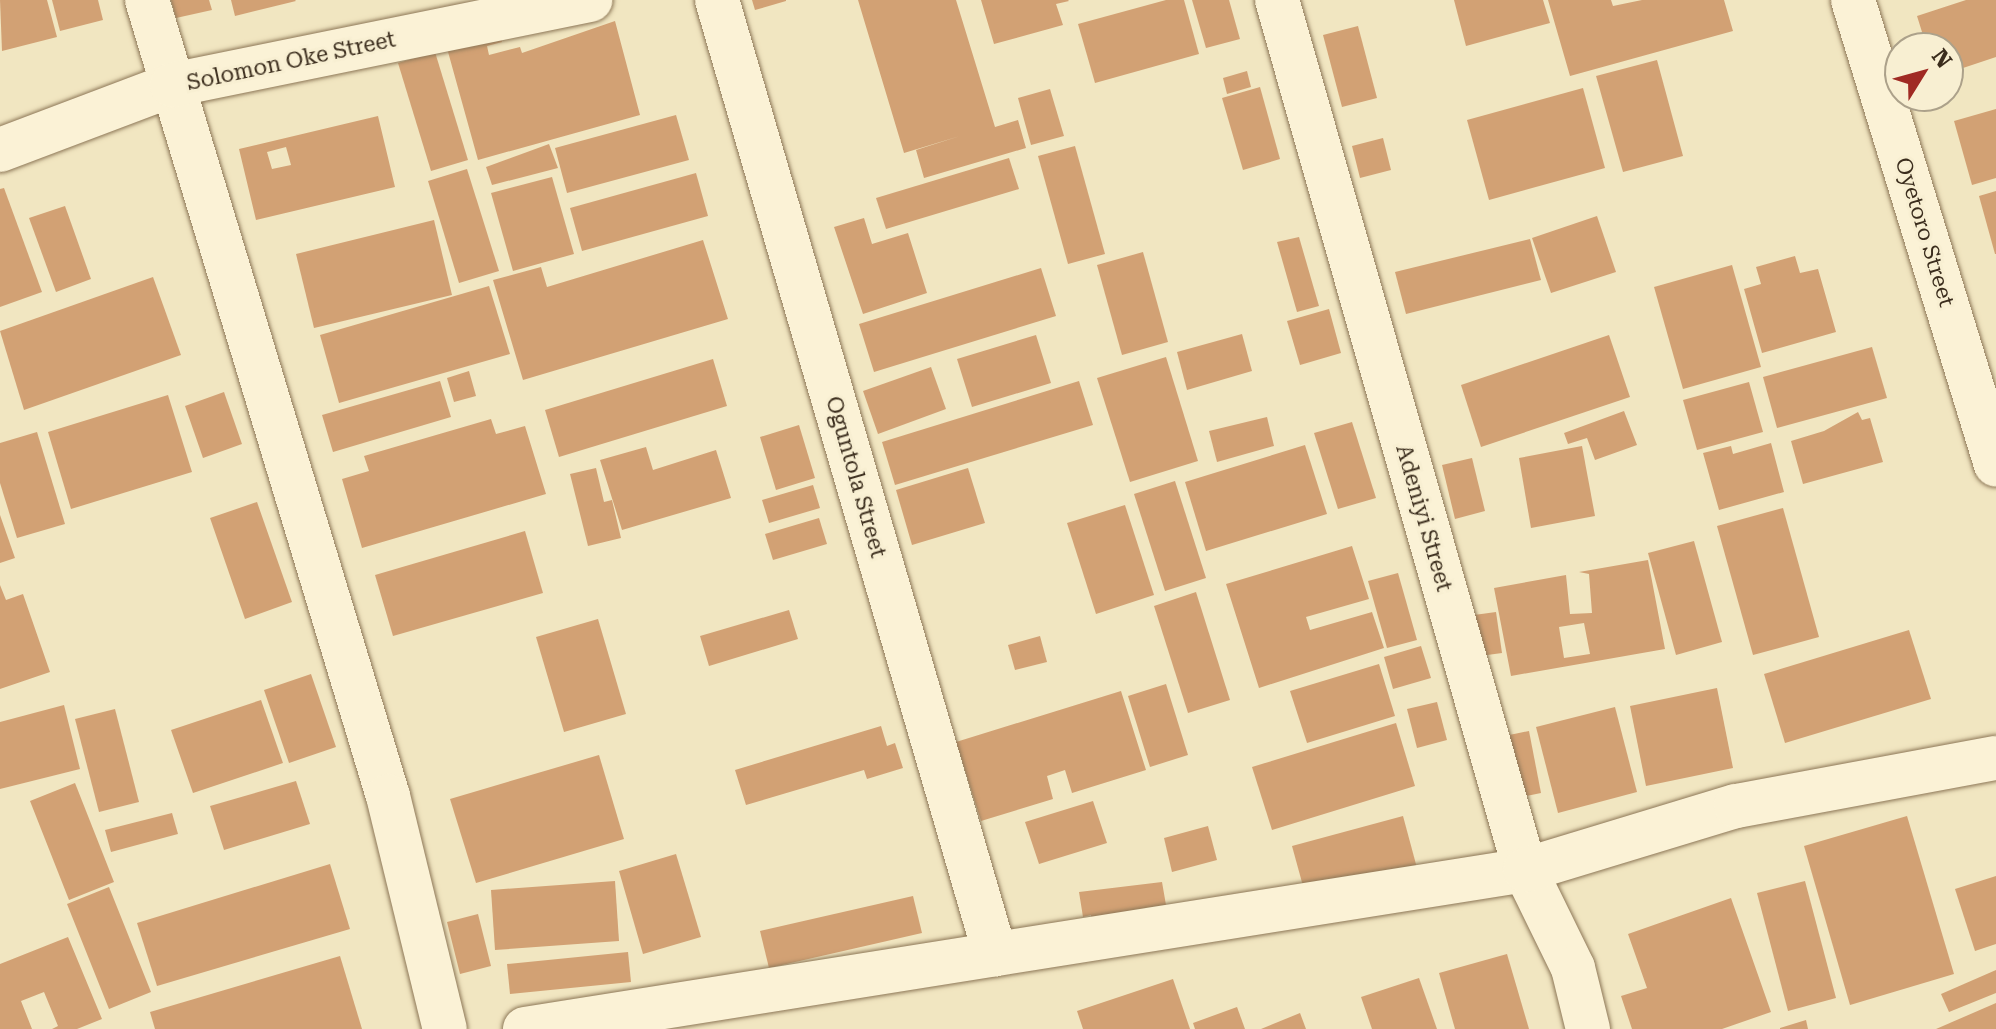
<!DOCTYPE html>
<html>
<head>
<meta charset="utf-8">
<style>
	body { margin:0 }
	#map { position:relative; width:1996px; height:1029px; overflow:hidden; background:#f1e6c1; font-family:"Roboto Serif",serif }
	div>[style] { position:absolute }
	.building>* { inset:0; background:#d2a174 }
	.roads { filter:drop-shadow(0 0 2px #8d7757) drop-shadow(0 0 2px #8d7757) }
	.street>* { height:44px; margin:-22px; padding:0 22px; transform-origin:22px; border-radius:22px; background:#fbf2d6 }
	span { translate:-50% -50%; white-space:nowrap; text-align:center; line-height:1.15; -webkit-text-stroke:6px #f8efd2; paint-order:stroke }
	.street-label { font-size:22px; color:#3b2d1d }
	.north { position:absolute; left:1884px; top:32px; width:80px; height:80px; box-sizing:border-box; background:#f8efd2; border:2px solid #aca18a; border-radius:50%; rotate:53deg; font-size:22px; font-weight:700; line-height:32px; text-align:center; color:#3b2d1d }
	.north::after { content:''; display:block; margin:auto; width:28px; height:36px; background:#a02a23; clip-path:polygon(50% 0,100% 100%,50% 72%,0 100%) }
</style>
</head>
<body>
<div id="map">
	<div class="building">
		<i style="clip-path:polygon(0 0,47px 0,57px 37px,2px 51px)"></i>
		<i style="clip-path:polygon(52px 0,98px 0,103px 20px,60px 31px)"></i>
		<i style="clip-path:polygon(171px 0,209px 0,212px 10px,176px 18px)"></i>
		<i style="clip-path:polygon(231px 0,295px 0,296px 1px,235px 16px)"></i>
		<i style="clip-path:polygon(752px 0,786px 0,786px 1px,755px 10px)"></i>
		<i style="clip-path:polygon(858px 0,956px 0,995px 127px,1018px 120px,1026px 148px,924px 178px,916px 150px,960px 136px,904px 153px)"></i>
		<i style="clip-path:polygon(981px 0,1068px 0,1069px 1px,1056px 4px,1063px 25px,994px 44px)"></i>
		<i style="clip-path:polygon(1166px 0,1184px 0,1199px 54px,1095px 83px,1078px 24px)"></i>
		<i style="clip-path:polygon(1192px 0,1229px 0,1240px 39px,1206px 48px)"></i>
		<i style="clip-path:polygon(1454px 0,1543px 0,1550px 23px,1466px 46px)"></i>
		<i style="clip-path:polygon(1548px 0,1611px 0,1613px 6px,1642px 0,1724px 0,1733px 31px,1570px 76px)"></i>
		<i style="clip-path:polygon(1966px 0,1996px 0,1996px 57px,1948px 73px,1948px 48px,1927px 48px,1917px 16px)"></i>
		<i style="clip-path:polygon(615px 21px,640px 115px,478px 160px,445px 41px,498px 28px,502px 42px,487px 46px,489px 55px,520px 47px,522px 53px)"></i>
		<i style="clip-path:polygon(1358px 26px,1377px 98px,1342px 107px,1323px 35px)"></i>
		<i style="clip-path:polygon(435px 52px,468px 160px,431px 171px,398px 63px)"></i>
		<i style="clip-path:polygon(1657px 60px,1683px 156px,1623px 172px,1596px 76px)"></i>
		<i style="clip-path:polygon(1247px 71px,1251px 87px,1227px 94px,1223px 78px)"></i>
		<i style="clip-path:polygon(1260px 87px,1280px 159px,1243px 170px,1222px 98px)"></i>
		<i style="clip-path:polygon(1583px 88px,1605px 168px,1489px 200px,1467px 120px)"></i>
		<i style="clip-path:polygon(1050px 89px,1064px 136px,1031px 145px,1018px 98px)"></i>
		<i style="clip-path:polygon(1996px 109px,1996px 178px,1972px 185px,1954px 121px)"></i>
		<i style="clip-path:polygon(676px 115px,689px 160px,567px 193px,555px 148px)"></i>
		<i style="clip-path:polygon(evenodd,378px 116px,395px 187px,256px 220px,239px 149px,378px 116px,286px 147px,291px 165px,272px 169px,267px 152px,286px 147px)"></i>
		<i style="clip-path:polygon(1383px 138px,1391px 170px,1360px 178px,1352px 146px)"></i>
		<i style="clip-path:polygon(549px 144px,558px 168px,492px 185px,486px 167px)"></i>
		<i style="clip-path:polygon(1075px 146px,1105px 254px,1068px 264px,1038px 156px)"></i>
		<i style="clip-path:polygon(1009px 158px,1019px 189px,886px 229px,876px 198px)"></i>
		<i style="clip-path:polygon(467px 169px,499px 271px,459px 283px,428px 181px)"></i>
		<i style="clip-path:polygon(696px 173px,708px 216px,582px 251px,570px 208px)"></i>
		<i style="clip-path:polygon(552px 177px,574px 254px,513px 271px,491px 193px)"></i>
		<i style="clip-path:polygon(4px 188px,42px 292px,0 307px,0 189px)"></i>
		<i style="clip-path:polygon(1996px 191px,1996px 254px,1995px 254px,1979px 196px)"></i>
		<i style="clip-path:polygon(65px 206px,91px 279px,56px 292px,29px 218px)"></i>
		<i style="clip-path:polygon(1597px 216px,1616px 272px,1551px 293px,1532px 238px)"></i>
		<i style="clip-path:polygon(864px 218px,872px 244px,908px 233px,927px 293px,863px 314px,834px 227px)"></i>
		<i style="clip-path:polygon(434px 220px,452px 295px,314px 328px,296px 254px)"></i>
		<i style="clip-path:polygon(1299px 237px,1319px 306px,1297px 312px,1277px 242px)"></i>
		<i style="clip-path:polygon(1530px 239px,1541px 280px,1406px 314px,1395px 272px)"></i>
		<i style="clip-path:polygon(703px 240px,728px 319px,523px 380px,493px 280px,541px 267px,547px 287px)"></i>
		<i style="clip-path:polygon(1143px 252px,1168px 342px,1122px 355px,1097px 265px)"></i>
		<i style="clip-path:polygon(1795px 256px,1800px 273px,1818px 269px,1836px 332px,1762px 353px,1744px 289px,1761px 284px,1756px 267px)"></i>
		<i style="clip-path:polygon(1732px 265px,1761px 367px,1683px 389px,1654px 287px)"></i>
		<i style="clip-path:polygon(1041px 268px,1056px 316px,874px 372px,859px 324px)"></i>
		<i style="clip-path:polygon(153px 277px,181px 355px,24px 410px,0 331px)"></i>
		<i style="clip-path:polygon(489px 286px,510px 354px,339px 403px,320px 335px)"></i>
		<i style="clip-path:polygon(1329px 309px,1341px 353px,1300px 365px,1287px 321px)"></i>
		<i style="clip-path:polygon(1242px 334px,1252px 371px,1187px 390px,1177px 352px)"></i>
		<i style="clip-path:polygon(1036px 335px,1051px 383px,972px 407px,957px 359px)"></i>
		<i style="clip-path:polygon(1609px 335px,1630px 397px,1481px 447px,1461px 385px)"></i>
		<i style="clip-path:polygon(1872px 347px,1887px 398px,1777px 428px,1763px 377px)"></i>
		<i style="clip-path:polygon(1166px 357px,1198px 461px,1130px 482px,1097px 378px)"></i>
		<i style="clip-path:polygon(713px 359px,727px 406px,559px 457px,545px 410px)"></i>
		<i style="clip-path:polygon(931px 367px,946px 409px,878px 434px,863px 391px)"></i>
		<i style="clip-path:polygon(469px 371px,476px 396px,454px 402px,447px 378px)"></i>
		<i style="clip-path:polygon(440px 381px,451px 417px,333px 452px,322px 415px)"></i>
		<i style="clip-path:polygon(1079px 381px,1093px 425px,895px 485px,882px 442px)"></i>
		<i style="clip-path:polygon(1749px 382px,1763px 432px,1697px 450px,1683px 400px)"></i>
		<i style="clip-path:polygon(224px 392px,242px 444px,203px 458px,185px 406px)"></i>
		<i style="clip-path:polygon(168px 395px,192px 472px,71px 509px,48px 432px)"></i>
		<i style="clip-path:polygon(1624px 411px,1637px 445px,1595px 460px,1587px 438px,1568px 444px,1564px 433px)"></i>
		<i style="clip-path:polygon(1858px 412px,1862px 420px,1870px 418px,1883px 462px,1803px 484px,1791px 441px,1824px 431px)"></i>
		<i style="clip-path:polygon(1267px 417px,1274px 446px,1217px 462px,1209px 431px)"></i>
		<i style="clip-path:polygon(491px 419px,496px 434px,525px 426px,546px 494px,362px 548px,342px 479px,369px 471px,364px 456px)"></i>
		<i style="clip-path:polygon(1352px 422px,1376px 498px,1338px 509px,1314px 433px)"></i>
		<i style="clip-path:polygon(799px 425px,815px 478px,776px 490px,760px 437px)"></i>
		<i style="clip-path:polygon(37px 432px,65px 524px,17px 538px,0 483px,0 443px)"></i>
		<i style="clip-path:polygon(1771px 443px,1784px 492px,1719px 510px,1703px 453px,1731px 446px,1733px 454px)"></i>
		<i style="clip-path:polygon(1305px 445px,1327px 514px,1206px 551px,1185px 482px)"></i>
		<i style="clip-path:polygon(1582px 446px,1595px 516px,1531px 528px,1519px 458px)"></i>
		<i style="clip-path:polygon(646px 447px,653px 470px,716px 450px,731px 498px,622px 530px,600px 460px)"></i>
		<i style="clip-path:polygon(1472px 458px,1485px 511px,1455px 519px,1442px 465px)"></i>
		<i style="clip-path:polygon(596px 468px,604px 502px,612px 500px,621px 538px,588px 546px,570px 474px)"></i>
		<i style="clip-path:polygon(968px 468px,985px 523px,912px 545px,896px 490px)"></i>
		<i style="clip-path:polygon(1175px 481px,1206px 578px,1165px 591px,1134px 494px)"></i>
		<i style="clip-path:polygon(813px 485px,820px 508px,769px 523px,762px 500px)"></i>
		<i style="clip-path:polygon(257px 502px,292px 602px,245px 619px,210px 518px)"></i>
		<i style="clip-path:polygon(1125px 505px,1154px 595px,1096px 614px,1067px 523px)"></i>
		<i style="clip-path:polygon(1783px 508px,1819px 637px,1753px 655px,1717px 526px)"></i>
		<i style="clip-path:polygon(0 515px,15px 558px,0 563px)"></i>
		<i style="clip-path:polygon(819px 518px,827px 544px,773px 560px,765px 534px)"></i>
		<i style="clip-path:polygon(525px 531px,543px 593px,393px 636px,375px 575px)"></i>
		<i style="clip-path:polygon(1694px 541px,1722px 642px,1676px 655px,1648px 553px)"></i>
		<i style="clip-path:polygon(1352px 546px,1369px 599px,1306px 617px,1310px 630px,1372px 612px,1384px 648px,1259px 688px,1226px 584px)"></i>
		<i style="clip-path:polygon(evenodd,1648px 560px,1665px 649px,1511px 676px,1494px 588px,1566px 575px,1570px 614px,1592px 613px,1589px 574px,1579px 572px,1648px 560px,1584px 623px,1590px 654px,1564px 658px,1559px 627px,1584px 623px)"></i>
		<i style="clip-path:polygon(1398px 573px,1417px 640px,1387px 648px,1368px 581px)"></i>
		<i style="clip-path:polygon(0 585px,6px 600px,23px 594px,50px 672px,0 689px)"></i>
		<i style="clip-path:polygon(1196px 592px,1230px 700px,1188px 713px,1154px 606px)"></i>
		<i style="clip-path:polygon(789px 610px,798px 639px,709px 666px,700px 636px)"></i>
		<i style="clip-path:polygon(1496px 612px,1502px 653px,1480px 656px,1474px 615px)"></i>
		<i style="clip-path:polygon(598px 619px,626px 714px,564px 732px,536px 637px)"></i>
		<i style="clip-path:polygon(1909px 630px,1931px 699px,1785px 743px,1764px 674px)"></i>
		<i style="clip-path:polygon(1040px 636px,1047px 662px,1015px 670px,1008px 645px)"></i>
		<i style="clip-path:polygon(1421px 646px,1431px 678px,1393px 689px,1384px 657px)"></i>
		<i style="clip-path:polygon(1379px 664px,1395px 716px,1307px 743px,1290px 691px)"></i>
		<i style="clip-path:polygon(311px 674px,336px 747px,289px 763px,264px 690px)"></i>
		<i style="clip-path:polygon(1166px 684px,1188px 755px,1150px 767px,1128px 696px)"></i>
		<i style="clip-path:polygon(1717px 688px,1733px 768px,1646px 786px,1630px 706px)"></i>
		<i style="clip-path:polygon(1121px 691px,1146px 770px,1072px 793px,1065px 770px,1047px 776px,1053px 799px,981px 821px,956px 742px)"></i>
		<i style="clip-path:polygon(261px 700px,283px 763px,193px 793px,171px 730px)"></i>
		<i style="clip-path:polygon(1437px 702px,1447px 740px,1417px 748px,1407px 709px)"></i>
		<i style="clip-path:polygon(64px 705px,80px 769px,0 789px,0 722px)"></i>
		<i style="clip-path:polygon(1615px 707px,1637px 792px,1558px 813px,1536px 727px)"></i>
		<i style="clip-path:polygon(115px 709px,139px 802px,99px 812px,75px 719px)"></i>
		<i style="clip-path:polygon(1396px 723px,1415px 786px,1272px 830px,1252px 767px)"></i>
		<i style="clip-path:polygon(881px 726px,887px 746px,895px 743px,903px 768px,867px 779px,864px 770px,746px 805px,735px 770px)"></i>
		<i style="clip-path:polygon(1529px 731px,1541px 793px,1508px 800px,1495px 738px)"></i>
		<i style="clip-path:polygon(599px 755px,624px 839px,476px 883px,450px 799px)"></i>
		<i style="clip-path:polygon(296px 781px,310px 824px,224px 850px,210px 806px)"></i>
		<i style="clip-path:polygon(75px 783px,114px 882px,69px 900px,30px 801px)"></i>
		<i style="clip-path:polygon(1093px 801px,1107px 843px,1039px 864px,1025px 822px)"></i>
		<i style="clip-path:polygon(172px 813px,178px 834px,111px 852px,105px 830px)"></i>
		<i style="clip-path:polygon(1403px 816px,1417px 868px,1306px 897px,1292px 846px)"></i>
		<i style="clip-path:polygon(1907px 816px,1954px 974px,1850px 1005px,1804px 846px)"></i>
		<i style="clip-path:polygon(1208px 826px,1217px 860px,1172px 872px,1164px 838px)"></i>
		<i style="clip-path:polygon(676px 854px,701px 937px,643px 954px,619px 871px)"></i>
		<i style="clip-path:polygon(330px 864px,350px 929px,157px 986px,137px 923px)"></i>
		<i style="clip-path:polygon(1996px 876px,1996px 944px,1975px 951px,1955px 889px)"></i>
		<i style="clip-path:polygon(615px 881px,619px 941px,495px 950px,491px 890px)"></i>
		<i style="clip-path:polygon(1805px 881px,1836px 998px,1788px 1011px,1757px 893px)"></i>
		<i style="clip-path:polygon(1162px 882px,1166px 905px,1145px 908px,1146px 918px,1092px 925px,1091px 915px,1083px 917px,1079px 892px)"></i>
		<i style="clip-path:polygon(109px 887px,151px 992px,109px 1009px,67px 904px)"></i>
		<i style="clip-path:polygon(913px 896px,922px 933px,769px 968px,760px 931px)"></i>
		<i style="clip-path:polygon(1731px 898px,1771px 1012px,1722px 1029px,1632px 1029px,1621px 996px,1647px 988px,1628px 934px)"></i>
		<i style="clip-path:polygon(478px 914px,491px 966px,460px 974px,447px 922px)"></i>
		<i style="clip-path:polygon(68px 937px,102px 1019px,77px 1029px,52px 1029px,58px 1026px,44px 992px,21px 1001px,32px 1029px,0 1029px,0 964px)"></i>
		<i style="clip-path:polygon(628px 952px,631px 982px,510px 994px,507px 964px)"></i>
		<i style="clip-path:polygon(1507px 954px,1529px 1029px,1455px 1029px,1439px 973px)"></i>
		<i style="clip-path:polygon(340px 956px,362px 1029px,155px 1029px,150px 1012px)"></i>
		<i style="clip-path:polygon(1996px 970px,1996px 993px,1949px 1012px,1941px 994px)"></i>
		<i style="clip-path:polygon(1419px 978px,1437px 1029px,1372px 1029px,1361px 997px)"></i>
		<i style="clip-path:polygon(1173px 979px,1190px 1029px,1083px 1029px,1077px 1011px)"></i>
		<i style="clip-path:polygon(1996px 1003px,1996px 1029px,1936px 1029px)"></i>
		<i style="clip-path:polygon(1237px 1007px,1245px 1029px,1195px 1029px,1193px 1023px)"></i>
		<i style="clip-path:polygon(1300px 1013px,1306px 1029px,1261px 1029px)"></i>
		<i style="clip-path:polygon(1806px 1020px,1808px 1029px,1780px 1029px,1780px 1028px)"></i>
	</div>
	<div class="roads">
		<div class="street">
			<i style="left:147px;top:0;width:832px;rotate:73.16deg"></i>
			<i style="left:388px;top:796px;width:240px;rotate:76.3deg"></i>
			<i style="left:717px;top:0;width:994px;rotate:73.75deg"></i>
			<i style="left:1277px;top:0;width:905px;rotate:74.09deg"></i>
			<i style="left:1525px;top:870px;width:109px;rotate:63.9deg"></i>
			<i style="left:1573px;top:968px;width:63px;rotate:76.2deg"></i>
			<i style="left:1853px;top:0;width:486px;rotate:72.9deg"></i>
			<i style="left:0;top:150px;width:184px;rotate:-20.7deg"></i>
			<i style="left:172px;top:85px;width:427px;rotate:-11.5deg"></i>
			<i style="left:525px;top:1029px;width:1013px;rotate:-9.03deg"></i>
			<i style="left:1525px;top:870px;width:220px;rotate:-16.9deg"></i>
			<i style="left:1736px;top:806px;width:264px;rotate:-10.5deg"></i>
		</div>
	</div>
	<div class="street-label">
		<span style="left:291px;top:61px;rotate:-12deg">Solomon Oke Street</span>
		<span style="left:1925px;top:232px;rotate:73deg">Oyetoro Street</span>
		<span style="left:856px;top:477px;rotate:74deg">Oguntola Street</span>
		<span style="left:1424px;top:518px;rotate:74deg">Adeniyi Street</span>
	</div>
	<div class="north">N</div>
</div>
</body>
</html>
